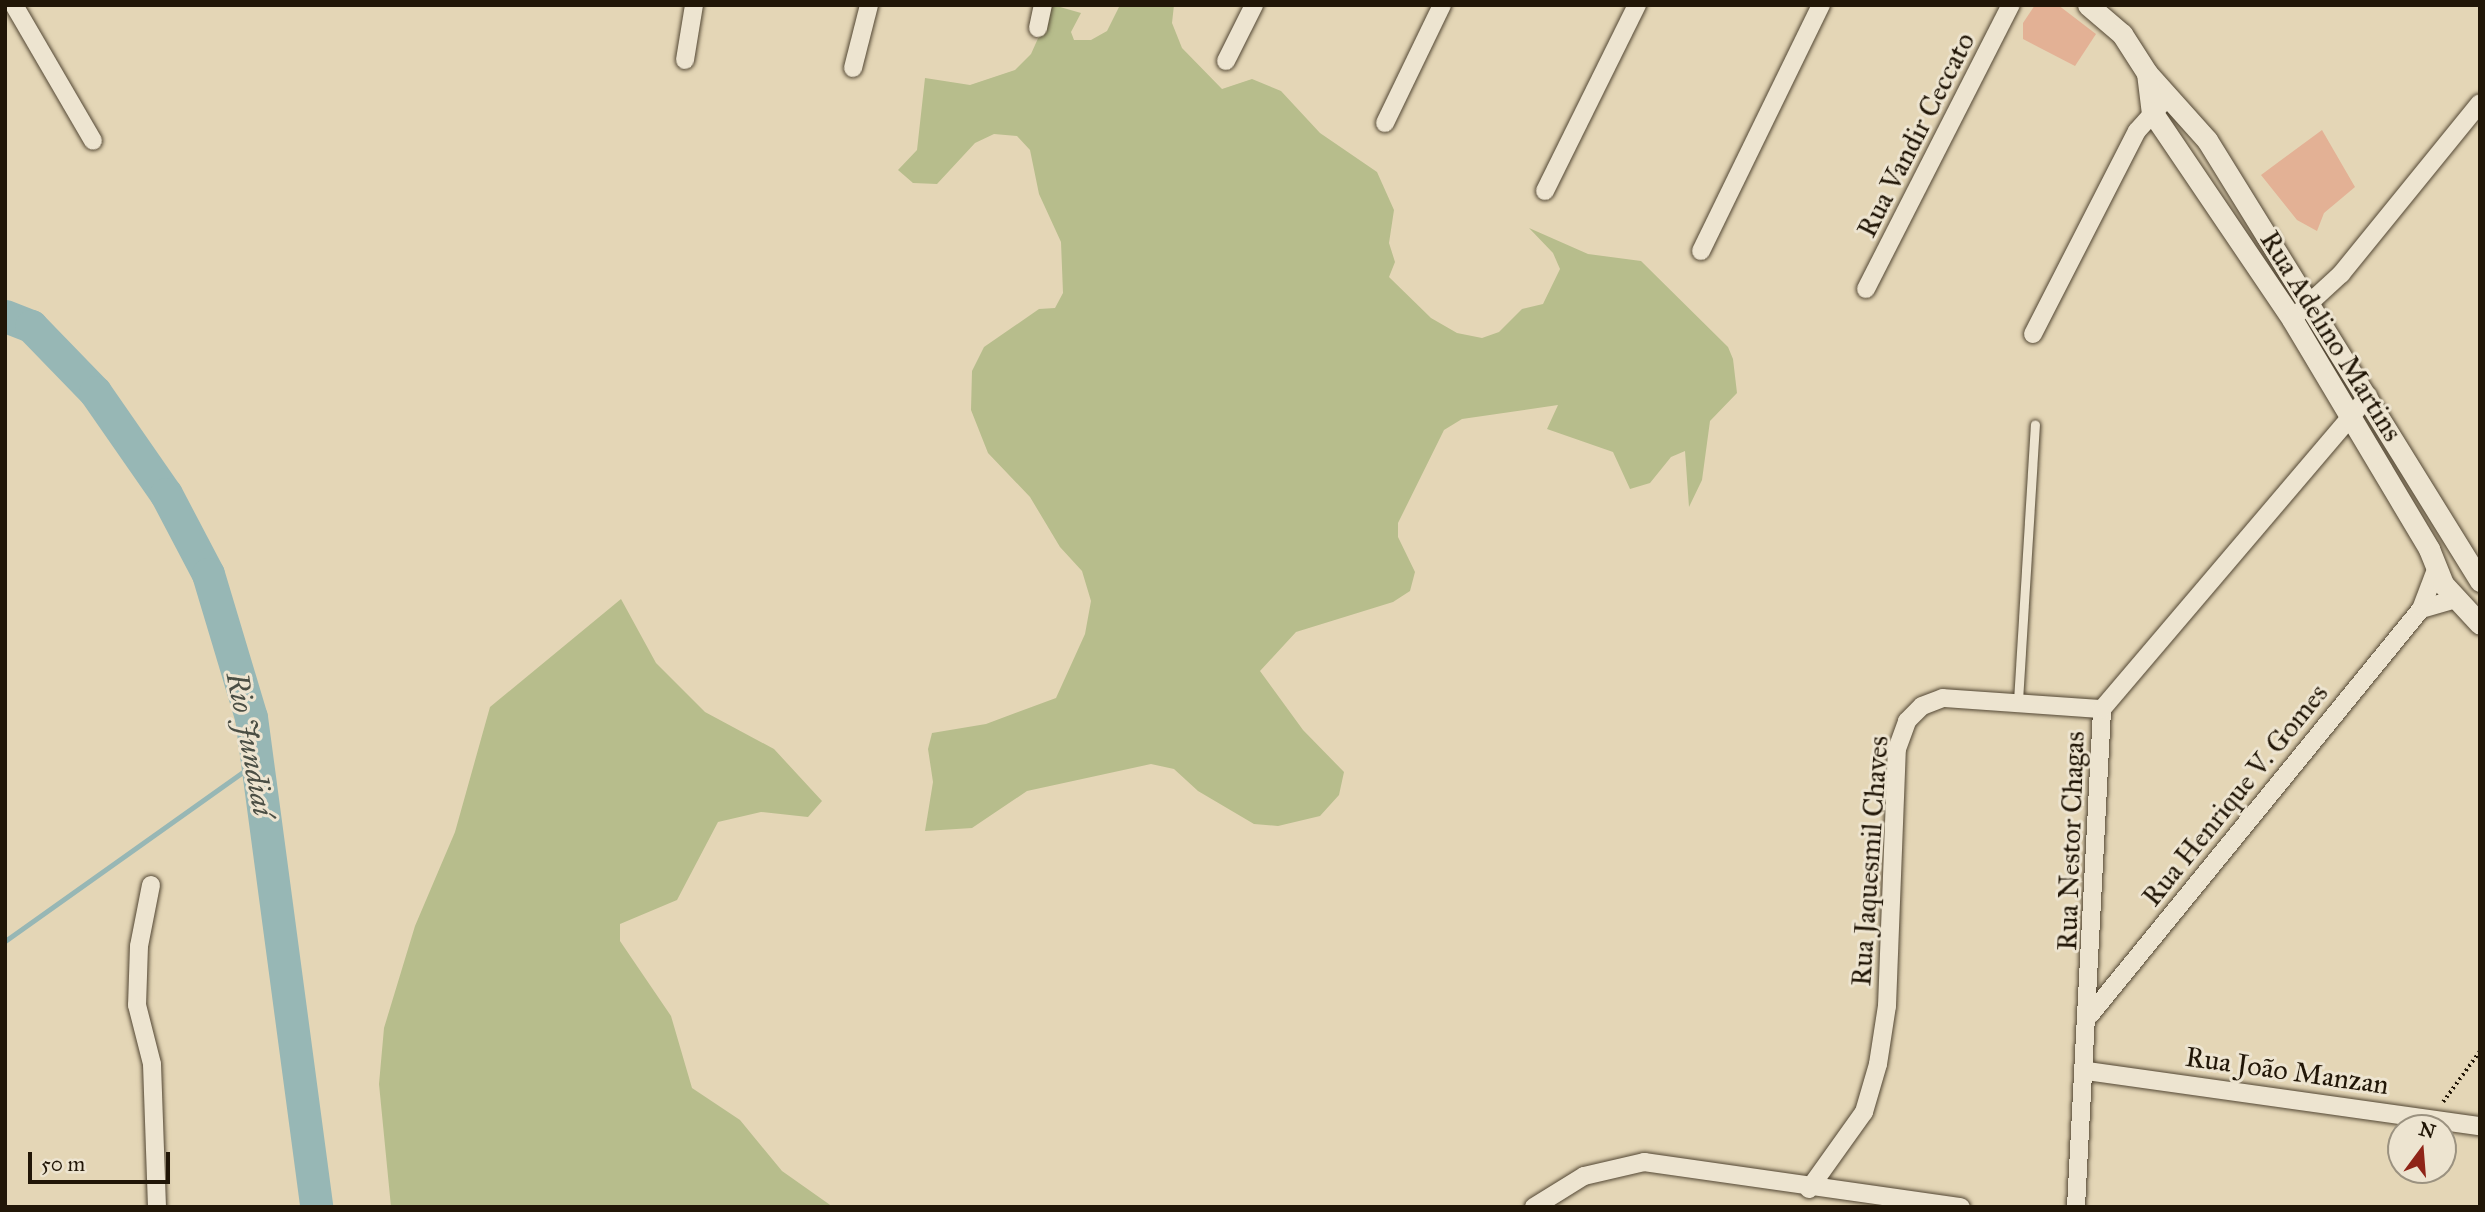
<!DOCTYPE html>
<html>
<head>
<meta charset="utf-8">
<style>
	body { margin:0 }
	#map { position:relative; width:2485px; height:1212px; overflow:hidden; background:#e4d6b6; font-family:"IM FELL Great Primer",serif }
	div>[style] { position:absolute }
	.green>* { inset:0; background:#b7bd8c }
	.stream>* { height:5px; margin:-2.5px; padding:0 2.5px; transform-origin:2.5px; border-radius:2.5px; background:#97b7b5 }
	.river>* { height:33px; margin:-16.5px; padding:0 16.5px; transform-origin:16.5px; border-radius:16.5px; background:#97b7b5 }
	.building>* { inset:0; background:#e3b195 }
	.path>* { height:3.5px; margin-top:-1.75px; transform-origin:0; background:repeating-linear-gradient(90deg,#211607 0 2px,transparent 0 5.5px) }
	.roads { filter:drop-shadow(0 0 2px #524633) drop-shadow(0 0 2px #524633) }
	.service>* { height:9px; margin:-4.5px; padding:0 4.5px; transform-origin:4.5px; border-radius:4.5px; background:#ede4d0 }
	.minor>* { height:18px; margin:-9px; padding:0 9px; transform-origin:9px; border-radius:9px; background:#ede4d0 }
	.tertiary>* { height:21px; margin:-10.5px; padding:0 10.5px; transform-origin:10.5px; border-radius:10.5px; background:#ede4d0 }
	span { translate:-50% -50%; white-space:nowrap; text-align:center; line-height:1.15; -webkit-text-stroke:6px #ede4d0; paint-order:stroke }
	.street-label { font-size:28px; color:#211607 }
	.water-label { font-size:30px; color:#4a4e44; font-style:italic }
	.frame { position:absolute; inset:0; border:7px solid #211607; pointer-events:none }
	.north { position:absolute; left:2387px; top:1114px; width:70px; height:70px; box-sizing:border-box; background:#ede4d0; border:2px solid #9b9280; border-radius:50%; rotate:16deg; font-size:19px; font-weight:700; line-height:28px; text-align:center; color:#211607 }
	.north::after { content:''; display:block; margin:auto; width:24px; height:32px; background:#8f2418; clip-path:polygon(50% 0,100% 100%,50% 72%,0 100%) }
	.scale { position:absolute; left:28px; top:1152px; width:142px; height:32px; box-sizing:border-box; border:4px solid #211607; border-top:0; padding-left:9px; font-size:21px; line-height:24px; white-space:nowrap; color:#211607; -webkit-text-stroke:5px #ede4d0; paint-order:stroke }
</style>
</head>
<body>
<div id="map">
	<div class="green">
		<i style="clip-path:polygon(1053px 5px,1081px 13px,1071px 32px,1074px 40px,1091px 40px,1107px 31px,1120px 5px,1174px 5px,1172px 23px,1182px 48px,1222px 89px,1252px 79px,1281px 91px,1320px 133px,1377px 172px,1394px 210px,1389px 243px,1395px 262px,1389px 277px,1431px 318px,1457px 333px,1482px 338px,1499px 332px,1522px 309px,1543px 304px,1560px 269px,1553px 253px,1529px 228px,1588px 254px,1641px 261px,1728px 347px,1733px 359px,1737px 393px,1710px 421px,1702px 480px,1689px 507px,1685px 451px,1671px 457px,1650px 483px,1630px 489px,1613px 452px,1547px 429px,1558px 405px,1462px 419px,1444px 430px,1398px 523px,1398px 537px,1415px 572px,1410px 591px,1393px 602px,1296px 632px,1260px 671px,1303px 730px,1344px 772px,1339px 795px,1320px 816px,1278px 826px,1254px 824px,1198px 791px,1174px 769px,1151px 764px,1027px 791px,972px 828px,925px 831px,933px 782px,928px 749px,932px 733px,986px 724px,1056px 698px,1085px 634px,1091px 601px,1082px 571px,1060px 547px,1030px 497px,988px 453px,971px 410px,972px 371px,984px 347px,1039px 309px,1055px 308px,1063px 293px,1061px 242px,1039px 194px,1030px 150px,1017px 136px,994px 134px,975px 143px,937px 184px,913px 183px,898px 170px,917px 150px,925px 78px,970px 85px,1015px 70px,1031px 54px)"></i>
		<i style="clip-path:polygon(621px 599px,656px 663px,705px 712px,774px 749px,822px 801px,808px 817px,761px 812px,718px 822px,677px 900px,620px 924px,620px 941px,671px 1016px,692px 1088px,740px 1120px,782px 1171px,833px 1207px,391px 1207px,379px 1084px,384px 1028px,415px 926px,455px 832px,490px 707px)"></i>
	</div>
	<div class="stream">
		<i style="left:5px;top:941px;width:310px;rotate:-35.4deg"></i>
	</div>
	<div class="river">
		<i style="left:5px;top:316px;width:28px;rotate:21deg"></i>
		<i style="left:31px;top:326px;width:92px;rotate:45.9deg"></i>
		<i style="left:95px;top:392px;width:124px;rotate:55.2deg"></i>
		<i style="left:166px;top:494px;width:90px;rotate:62.3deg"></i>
		<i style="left:208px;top:574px;width:149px;rotate:73.3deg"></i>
		<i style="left:251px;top:717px;width:494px;rotate:82.4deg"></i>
	</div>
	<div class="building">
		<i style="clip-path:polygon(2035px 5px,2058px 5px,2096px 34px,2075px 66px,2023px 39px,2023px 23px)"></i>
		<i style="clip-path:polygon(2322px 130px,2355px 187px,2324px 213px,2317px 231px,2297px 220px,2261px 175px)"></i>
	</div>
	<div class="path">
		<i style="left:2443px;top:1102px;width:63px;rotate:-54deg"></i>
	</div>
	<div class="roads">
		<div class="service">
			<i style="left:2018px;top:701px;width:277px;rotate:-86.5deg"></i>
		</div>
		<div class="minor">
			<i style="left:14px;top:5px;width:157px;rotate:59.8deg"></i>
			<i style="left:1038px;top:28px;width:24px;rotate:-78deg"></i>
			<i style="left:685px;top:60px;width:56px;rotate:-80.7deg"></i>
			<i style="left:1226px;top:61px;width:63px;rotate:-63.4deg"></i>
			<i style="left:853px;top:68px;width:65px;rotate:-75.7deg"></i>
			<i style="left:1385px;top:123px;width:131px;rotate:-64.2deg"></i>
			<i style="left:1545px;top:191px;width:208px;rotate:-63.7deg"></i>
			<i style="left:1701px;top:251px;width:274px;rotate:-64deg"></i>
			<i style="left:1866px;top:289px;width:319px;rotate:-63deg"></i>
			<i style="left:2292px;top:319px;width:67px;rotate:-42.6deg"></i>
			<i style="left:2341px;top:274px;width:220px;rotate:-50.9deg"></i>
			<i style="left:2033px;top:334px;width:228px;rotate:-62.9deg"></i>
			<i style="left:2137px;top:131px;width:38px;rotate:-48deg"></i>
			<i style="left:2421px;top:609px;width:36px;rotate:-16deg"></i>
			<i style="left:151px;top:885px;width:62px;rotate:101.1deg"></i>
			<i style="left:139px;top:946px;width:59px;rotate:91.9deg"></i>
			<i style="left:137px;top:1005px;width:61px;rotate:75.7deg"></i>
			<i style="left:152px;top:1064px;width:143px;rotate:88deg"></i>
			<i style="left:2090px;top:1015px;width:524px;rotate:-50.81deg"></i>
			<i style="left:2421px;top:609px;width:45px;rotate:-69.1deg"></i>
			<i style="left:2087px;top:1071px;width:397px;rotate:8deg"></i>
			<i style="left:1809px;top:1189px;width:95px;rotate:-54.5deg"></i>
			<i style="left:1864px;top:1112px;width:50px;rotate:-73.7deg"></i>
			<i style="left:1878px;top:1064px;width:59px;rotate:-81.2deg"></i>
			<i style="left:1887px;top:1006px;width:257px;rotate:-87.8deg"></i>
			<i style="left:1897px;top:749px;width:30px;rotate:-70deg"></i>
			<i style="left:1907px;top:721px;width:21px;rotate:-45deg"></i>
			<i style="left:1922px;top:706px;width:22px;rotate:-21deg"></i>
			<i style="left:1943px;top:698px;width:159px;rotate:4deg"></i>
			<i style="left:1534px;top:1207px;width:59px;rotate:-31.8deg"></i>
			<i style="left:1584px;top:1176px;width:62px;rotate:-13.1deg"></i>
			<i style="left:1644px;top:1162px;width:320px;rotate:8.1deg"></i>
			<i style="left:2076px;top:1207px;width:499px;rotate:-87deg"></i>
			<i style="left:2102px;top:709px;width:411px;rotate:-49.6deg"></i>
		</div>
		<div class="tertiary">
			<i style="left:2088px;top:5px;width:45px;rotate:40.5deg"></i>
			<i style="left:2122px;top:34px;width:46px;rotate:57.3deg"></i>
			<i style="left:2147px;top:73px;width:90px;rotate:48.2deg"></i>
			<i style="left:2207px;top:140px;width:519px;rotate:58.24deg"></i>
			<i style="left:2147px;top:73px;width:39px;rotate:83deg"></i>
			<i style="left:2152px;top:112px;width:250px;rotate:55.9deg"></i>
			<i style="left:2292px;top:319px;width:268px;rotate:59.2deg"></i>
			<i style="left:2429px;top:549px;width:38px;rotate:68deg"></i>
			<i style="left:2443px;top:584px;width:54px;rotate:47.2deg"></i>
		</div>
	</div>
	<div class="street-label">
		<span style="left:1916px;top:135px;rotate:-63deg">Rua Vandir Ceccato</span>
		<span style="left:2331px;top:336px;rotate:58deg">Rua Adelino Martins</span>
		<span style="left:2235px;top:795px;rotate:-51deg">Rua Henrique V. Gomes</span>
		<span style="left:2071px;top:841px;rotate:-88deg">Rua Nestor Chagas</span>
		<span style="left:1870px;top:861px;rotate:-86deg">Rua Jaquesmil Chaves</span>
		<span style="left:2287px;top:1071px;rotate:8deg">Rua João Manzan</span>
	</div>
	<div class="water-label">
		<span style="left:250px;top:744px;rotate:79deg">Rio Jundiaí</span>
	</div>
	<div class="frame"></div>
	<div class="north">N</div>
	<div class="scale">50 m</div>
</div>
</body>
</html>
